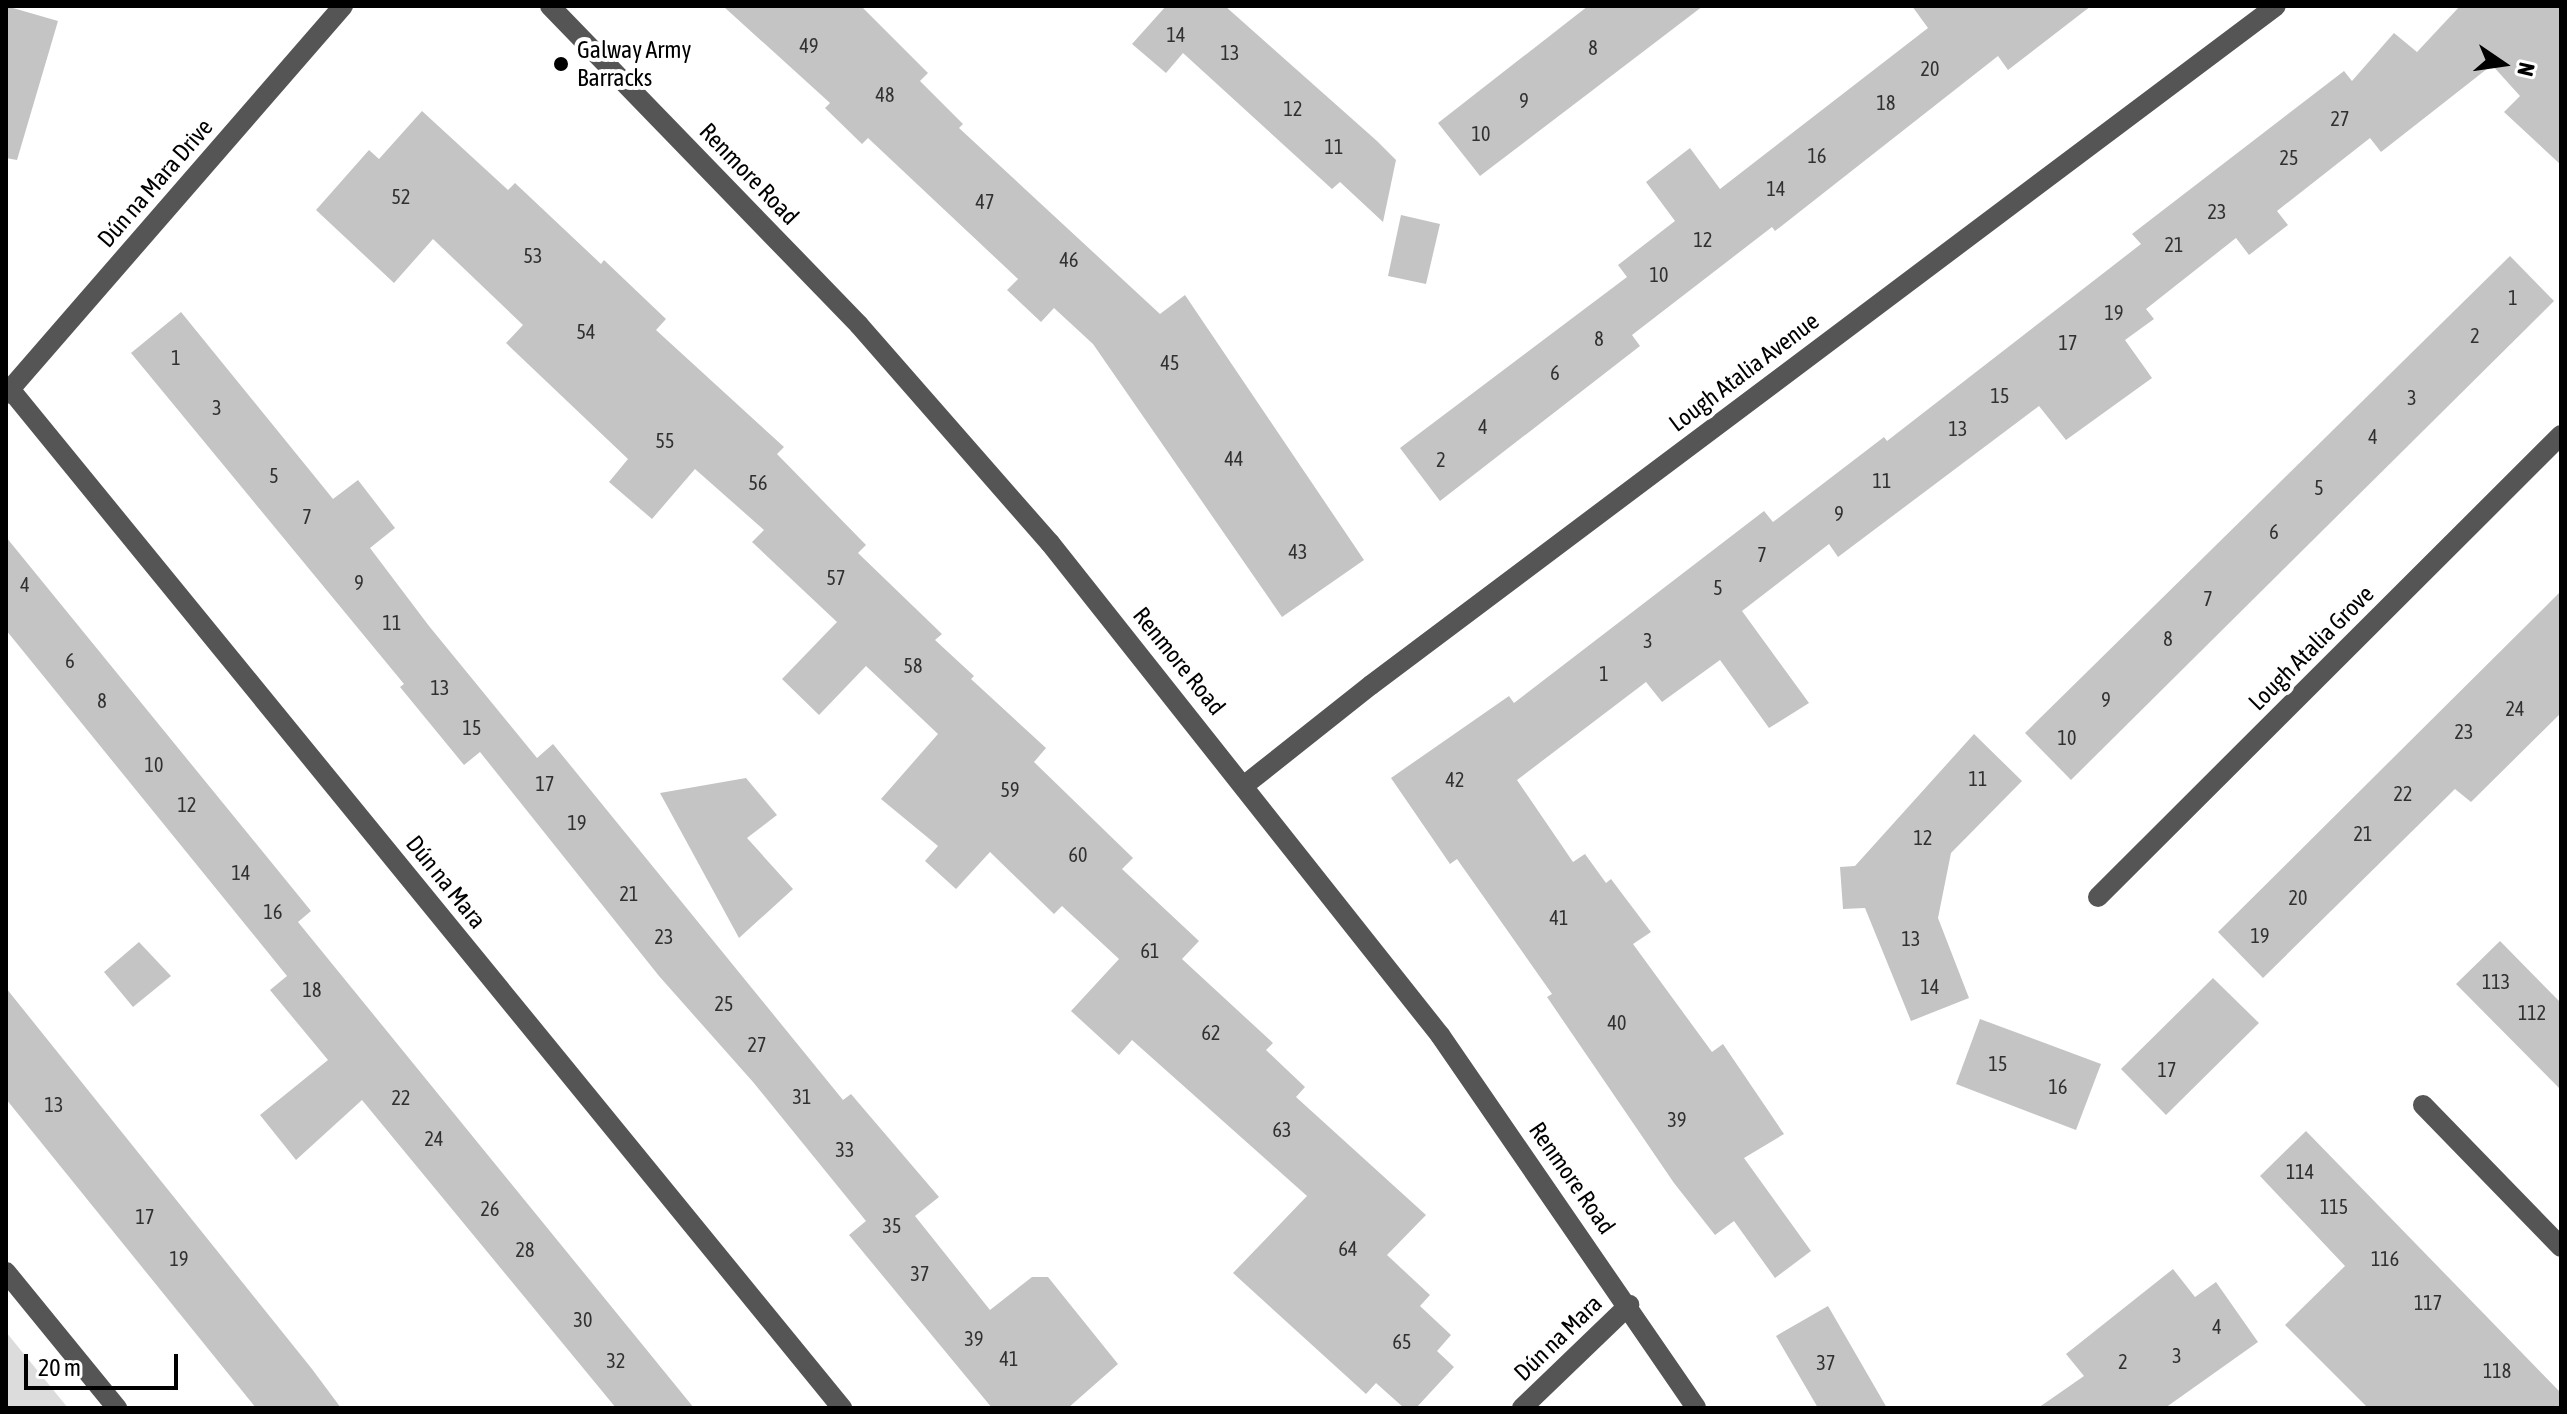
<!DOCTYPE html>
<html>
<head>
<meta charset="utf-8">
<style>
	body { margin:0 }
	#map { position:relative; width:2567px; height:1414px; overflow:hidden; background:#fff; font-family:"Asap Condensed",sans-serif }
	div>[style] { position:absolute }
	.green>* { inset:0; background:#dcdcdc }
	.building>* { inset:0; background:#c4c4c4 }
	.minor>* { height:20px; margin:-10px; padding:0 10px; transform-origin:10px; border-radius:10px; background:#555 }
	.dots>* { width:22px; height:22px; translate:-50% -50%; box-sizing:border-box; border:4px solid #fff; border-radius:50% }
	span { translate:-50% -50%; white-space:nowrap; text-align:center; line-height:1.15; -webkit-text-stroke:8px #fff; paint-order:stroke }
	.number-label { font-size:20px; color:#313131 }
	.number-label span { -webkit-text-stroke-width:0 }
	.poi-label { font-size:24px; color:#000 }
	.left { translate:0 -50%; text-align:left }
	.street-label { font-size:24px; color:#000 }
	.frame { position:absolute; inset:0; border:8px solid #000; pointer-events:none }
	.north { position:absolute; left:2463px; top:24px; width:80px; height:80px; -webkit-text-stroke:6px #fff; paint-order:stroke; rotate:103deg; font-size:22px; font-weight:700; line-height:32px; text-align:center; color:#000 }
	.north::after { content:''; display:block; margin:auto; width:28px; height:36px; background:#000; clip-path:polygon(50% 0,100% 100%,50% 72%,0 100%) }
	.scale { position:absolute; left:24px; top:1354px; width:154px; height:36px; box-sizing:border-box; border:4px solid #000; border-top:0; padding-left:10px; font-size:24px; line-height:28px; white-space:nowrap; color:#000; -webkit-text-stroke:6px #fff; paint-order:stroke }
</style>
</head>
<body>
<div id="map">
	<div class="green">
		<i style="clip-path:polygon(6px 1332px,68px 1408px,6px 1408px)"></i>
	</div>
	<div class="building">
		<i style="clip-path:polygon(6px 6px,58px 21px,17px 160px,6px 158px)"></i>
		<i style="clip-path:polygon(723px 6px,861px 6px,928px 73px,920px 81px,963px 124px,959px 128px,1160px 314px,1185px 295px,1364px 560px,1282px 617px,1093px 344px,1054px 308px,1041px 322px,1007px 290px,1018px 279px,868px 138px,862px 144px,825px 108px,830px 103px)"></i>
		<i style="clip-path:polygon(1166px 6px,1225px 6px,1377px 141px,1396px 160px,1383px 222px,1340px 182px,1332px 189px,1183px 53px,1166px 73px,1132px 44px)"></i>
		<i style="clip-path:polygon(1588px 6px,1703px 6px,1480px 176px,1438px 123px)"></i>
		<i style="clip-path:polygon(1912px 6px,2091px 6px,2008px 70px,1998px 56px,1775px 231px,1772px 227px,1632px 335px,1640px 346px,1440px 501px,1400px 448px,1627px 277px,1618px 265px,1675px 221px,1646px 182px,1690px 148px,1720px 189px,1928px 28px)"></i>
		<i style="clip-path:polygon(2460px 6px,2561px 6px,2561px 165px,2504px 112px,2520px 96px,2492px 65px,2381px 152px,2370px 138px,2277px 211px,2288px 225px,2249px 255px,2236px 238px,2146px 309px,2154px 319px,2125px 340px,2152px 378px,2066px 440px,2039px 406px,1838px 557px,1829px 544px,1742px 611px,1809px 703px,1769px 728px,1720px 660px,1662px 702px,1646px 682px,1517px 780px,1573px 862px,1585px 854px,1606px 883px,1611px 879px,1651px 932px,1633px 944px,1712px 1052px,1723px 1044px,1784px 1134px,1744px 1158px,1811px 1251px,1775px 1278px,1734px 1221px,1715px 1235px,1674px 1183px,1547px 997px,1552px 994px,1457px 859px,1450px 864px,1391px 778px,1509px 696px,1514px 703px,1764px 511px,1773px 522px,1884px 437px,1887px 441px,2141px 244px,2132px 234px,2344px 71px,2352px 81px,2394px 33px,2417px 52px)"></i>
		<i style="clip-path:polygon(422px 111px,508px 190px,515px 183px,601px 264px,604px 260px,666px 319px,656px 330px,784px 447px,777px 454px,866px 545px,858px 553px,942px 634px,935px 640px,974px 676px,971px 679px,1046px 748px,1034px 762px,1133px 858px,1122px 869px,1199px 941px,1182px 959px,1273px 1043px,1266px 1050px,1305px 1087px,1296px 1097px,1426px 1215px,1387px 1255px,1430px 1295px,1420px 1306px,1451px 1335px,1437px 1351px,1454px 1367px,1416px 1408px,1404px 1408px,1376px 1383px,1366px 1394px,1233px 1273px,1307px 1196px,1132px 1040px,1119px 1055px,1071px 1011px,1119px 959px,1062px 906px,1054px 914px,990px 852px,956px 889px,925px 861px,938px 846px,881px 799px,938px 734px,866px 666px,819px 715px,782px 679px,837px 622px,752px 542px,764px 530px,695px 469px,652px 519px,609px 482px,628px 459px,506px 343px,523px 325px,433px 239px,394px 283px,316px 210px,369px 150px,379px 159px)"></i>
		<i style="clip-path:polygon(1401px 215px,1440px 224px,1426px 284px,1388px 276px)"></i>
		<i style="clip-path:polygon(2510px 256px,2554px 301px,2071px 780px,2025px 733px)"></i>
		<i style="clip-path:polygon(181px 312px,333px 499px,358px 480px,395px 528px,370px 548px,429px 626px,537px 758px,553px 744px,843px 1100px,851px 1094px,939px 1197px,915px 1216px,990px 1310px,1032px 1277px,1048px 1277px,1118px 1364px,1068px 1408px,992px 1408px,849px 1235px,866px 1221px,753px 1082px,659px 976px,480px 752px,464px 765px,400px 687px,404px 684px,131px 353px)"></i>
		<i style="clip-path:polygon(6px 537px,311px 911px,298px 922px,694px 1408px,616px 1408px,362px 1100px,296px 1160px,260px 1115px,328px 1060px,270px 990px,287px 976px,6px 630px)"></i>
		<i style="clip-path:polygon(2561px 591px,2561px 713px,2471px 802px,2455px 789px,2263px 978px,2218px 932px)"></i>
		<i style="clip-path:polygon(1974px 734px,2022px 781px,1951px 853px,1938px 918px,1969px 998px,1911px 1021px,1865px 908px,1843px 909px,1840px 867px,1855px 866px)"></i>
		<i style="clip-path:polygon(746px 778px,777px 815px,747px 838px,793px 889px,739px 938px,660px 793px)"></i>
		<i style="clip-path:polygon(2500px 941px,2561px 1003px,2561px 1090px,2456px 984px)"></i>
		<i style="clip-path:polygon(139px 942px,171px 976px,133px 1007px,104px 972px)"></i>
		<i style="clip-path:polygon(2213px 978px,2259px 1023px,2166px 1115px,2121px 1069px)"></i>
		<i style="clip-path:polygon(6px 988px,312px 1369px,341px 1408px,256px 1408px,6px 1099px)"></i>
		<i style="clip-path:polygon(1980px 1019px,2101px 1064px,2076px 1130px,1956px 1084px)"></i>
		<i style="clip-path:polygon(2306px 1131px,2561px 1393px,2561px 1408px,2368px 1408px,2285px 1325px,2345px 1266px,2260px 1176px)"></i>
		<i style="clip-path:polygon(2173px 1269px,2195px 1297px,2216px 1282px,2258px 1342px,2165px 1408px,2038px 1408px,2084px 1376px,2066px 1354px)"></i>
		<i style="clip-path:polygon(1828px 1306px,1887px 1408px,1818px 1408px,1776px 1336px)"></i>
	</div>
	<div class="minor">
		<i style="left:550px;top:6px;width:444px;rotate:45.9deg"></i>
		<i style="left:859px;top:325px;width:290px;rotate:48.8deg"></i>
		<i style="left:1050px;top:543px;width:628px;rotate:51.6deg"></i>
		<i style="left:1440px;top:1035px;width:452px;rotate:55.5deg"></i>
		<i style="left:10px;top:389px;width:1316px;rotate:50.77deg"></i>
		<i style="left:6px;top:394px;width:514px;rotate:-49.02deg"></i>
		<i style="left:1246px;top:784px;width:159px;rotate:-38.4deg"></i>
		<i style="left:1371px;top:685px;width:1131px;rotate:-36.88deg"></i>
		<i style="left:2098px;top:897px;width:654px;rotate:-44.94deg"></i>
		<i style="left:2423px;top:1105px;width:198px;rotate:45.8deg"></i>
		<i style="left:6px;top:1272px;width:176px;rotate:50.8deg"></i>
		<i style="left:1522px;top:1408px;width:149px;rotate:-43.9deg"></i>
	</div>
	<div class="dots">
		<i style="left:561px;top:64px;background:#000"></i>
	</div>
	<div class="number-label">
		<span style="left:1176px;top:34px">14</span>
		<span style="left:809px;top:45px">49</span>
		<span style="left:1593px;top:47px">8</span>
		<span style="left:1230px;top:52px">13</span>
		<span style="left:1930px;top:68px">20</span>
		<span style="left:885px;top:94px">48</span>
		<span style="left:1524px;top:100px">9</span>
		<span style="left:1886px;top:102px">18</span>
		<span style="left:1293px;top:108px">12</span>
		<span style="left:2340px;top:118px">27</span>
		<span style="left:1481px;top:133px">10</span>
		<span style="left:1334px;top:146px">11</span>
		<span style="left:1817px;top:155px">16</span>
		<span style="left:2289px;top:157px">25</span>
		<span style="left:1776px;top:188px">14</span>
		<span style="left:401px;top:196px">52</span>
		<span style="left:985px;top:201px">47</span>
		<span style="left:2217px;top:211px">23</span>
		<span style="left:1703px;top:239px">12</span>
		<span style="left:2174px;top:244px">21</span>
		<span style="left:533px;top:255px">53</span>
		<span style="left:1069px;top:259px">46</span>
		<span style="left:1659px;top:274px">10</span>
		<span style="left:2513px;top:297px">1</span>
		<span style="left:2114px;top:312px">19</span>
		<span style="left:586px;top:331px">54</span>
		<span style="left:2475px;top:335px">2</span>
		<span style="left:1599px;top:338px">8</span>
		<span style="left:2068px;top:342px">17</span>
		<span style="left:176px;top:357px">1</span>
		<span style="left:1170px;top:362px">45</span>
		<span style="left:1555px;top:372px">6</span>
		<span style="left:2000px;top:395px">15</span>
		<span style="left:2412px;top:397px">3</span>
		<span style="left:217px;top:407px">3</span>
		<span style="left:1483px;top:426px">4</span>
		<span style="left:1958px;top:428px">13</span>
		<span style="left:2373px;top:436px">4</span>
		<span style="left:665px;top:440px">55</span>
		<span style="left:1234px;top:458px">44</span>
		<span style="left:1441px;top:459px">2</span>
		<span style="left:274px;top:475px">5</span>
		<span style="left:1882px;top:480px">11</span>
		<span style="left:758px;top:482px">56</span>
		<span style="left:2319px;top:487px">5</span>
		<span style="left:1839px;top:513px">9</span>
		<span style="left:307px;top:516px">7</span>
		<span style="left:2274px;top:531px">6</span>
		<span style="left:1298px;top:551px">43</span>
		<span style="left:1762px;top:554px">7</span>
		<span style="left:836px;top:577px">57</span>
		<span style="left:359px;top:582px">9</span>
		<span style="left:25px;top:584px">4</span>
		<span style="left:1718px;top:587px">5</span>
		<span style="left:2208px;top:598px">7</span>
		<span style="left:392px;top:622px">11</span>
		<span style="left:2168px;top:638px">8</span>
		<span style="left:1648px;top:640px">3</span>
		<span style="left:70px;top:660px">6</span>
		<span style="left:913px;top:665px">58</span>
		<span style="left:1604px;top:673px">1</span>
		<span style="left:440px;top:687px">13</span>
		<span style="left:2106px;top:699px">9</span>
		<span style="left:102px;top:700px">8</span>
		<span style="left:2515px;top:708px">24</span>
		<span style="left:472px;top:727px">15</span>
		<span style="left:2464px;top:731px">23</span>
		<span style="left:2067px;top:737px">10</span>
		<span style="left:154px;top:764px">10</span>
		<span style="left:1978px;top:778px">11</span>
		<span style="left:1455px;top:779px">42</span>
		<span style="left:545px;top:783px">17</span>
		<span style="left:1010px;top:789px">59</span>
		<span style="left:2403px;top:793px">22</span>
		<span style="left:187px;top:804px">12</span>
		<span style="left:577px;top:822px">19</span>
		<span style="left:2363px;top:833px">21</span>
		<span style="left:1923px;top:837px">12</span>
		<span style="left:1078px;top:854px">60</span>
		<span style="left:241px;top:872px">14</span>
		<span style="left:629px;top:893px">21</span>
		<span style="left:2298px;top:897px">20</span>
		<span style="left:273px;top:911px">16</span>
		<span style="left:1559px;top:917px">41</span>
		<span style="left:2260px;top:935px">19</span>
		<span style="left:664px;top:936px">23</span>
		<span style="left:1911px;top:938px">13</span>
		<span style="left:1150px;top:950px">61</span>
		<span style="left:2496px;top:981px">113</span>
		<span style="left:1930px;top:986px">14</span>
		<span style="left:312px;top:989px">18</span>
		<span style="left:724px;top:1003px">25</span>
		<span style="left:2532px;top:1012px">112</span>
		<span style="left:1617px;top:1022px">40</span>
		<span style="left:1211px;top:1032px">62</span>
		<span style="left:757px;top:1044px">27</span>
		<span style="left:1998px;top:1063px">15</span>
		<span style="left:2167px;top:1069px">17</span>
		<span style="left:2058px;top:1086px">16</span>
		<span style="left:802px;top:1096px">31</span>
		<span style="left:401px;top:1097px">22</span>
		<span style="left:54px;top:1104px">13</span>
		<span style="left:1677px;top:1119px">39</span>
		<span style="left:1282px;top:1129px">63</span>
		<span style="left:434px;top:1138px">24</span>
		<span style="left:845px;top:1149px">33</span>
		<span style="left:2300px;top:1171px">114</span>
		<span style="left:2334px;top:1206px">115</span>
		<span style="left:490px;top:1208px">26</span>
		<span style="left:145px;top:1216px">17</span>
		<span style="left:892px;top:1225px">35</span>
		<span style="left:1348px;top:1248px">64</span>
		<span style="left:525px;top:1249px">28</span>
		<span style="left:179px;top:1258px">19</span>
		<span style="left:2385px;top:1258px">116</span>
		<span style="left:920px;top:1273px">37</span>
		<span style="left:2428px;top:1302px">117</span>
		<span style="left:583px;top:1319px">30</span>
		<span style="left:2217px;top:1326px">4</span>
		<span style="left:974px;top:1338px">39</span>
		<span style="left:1402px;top:1341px">65</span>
		<span style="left:2177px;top:1355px">3</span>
		<span style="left:1009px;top:1358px">41</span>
		<span style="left:616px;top:1360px">32</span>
		<span style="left:2123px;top:1361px">2</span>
		<span style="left:1826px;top:1362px">37</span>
		<span style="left:2497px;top:1370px">118</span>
	</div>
	<div class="poi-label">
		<span class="left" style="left:577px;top:64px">Galway Army<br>Barracks</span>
	</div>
	<div class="street-label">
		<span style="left:749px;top:174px;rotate:46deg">Renmore Road</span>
		<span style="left:155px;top:183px;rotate:-49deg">Dún na Mara Drive</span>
		<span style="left:1744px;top:372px;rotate:-37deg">Lough Atalia Avenue</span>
		<span style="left:2311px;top:648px;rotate:-45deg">Lough Atalia Grove</span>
		<span style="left:1179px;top:661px;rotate:51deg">Renmore Road</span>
		<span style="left:446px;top:882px;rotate:51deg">Dún na Mara</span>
		<span style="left:1572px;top:1178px;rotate:55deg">Renmore Road</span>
		<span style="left:1558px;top:1338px;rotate:-44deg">Dún na Mara</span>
	</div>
	<div class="frame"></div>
	<div class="north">N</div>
	<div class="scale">20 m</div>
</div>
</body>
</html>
